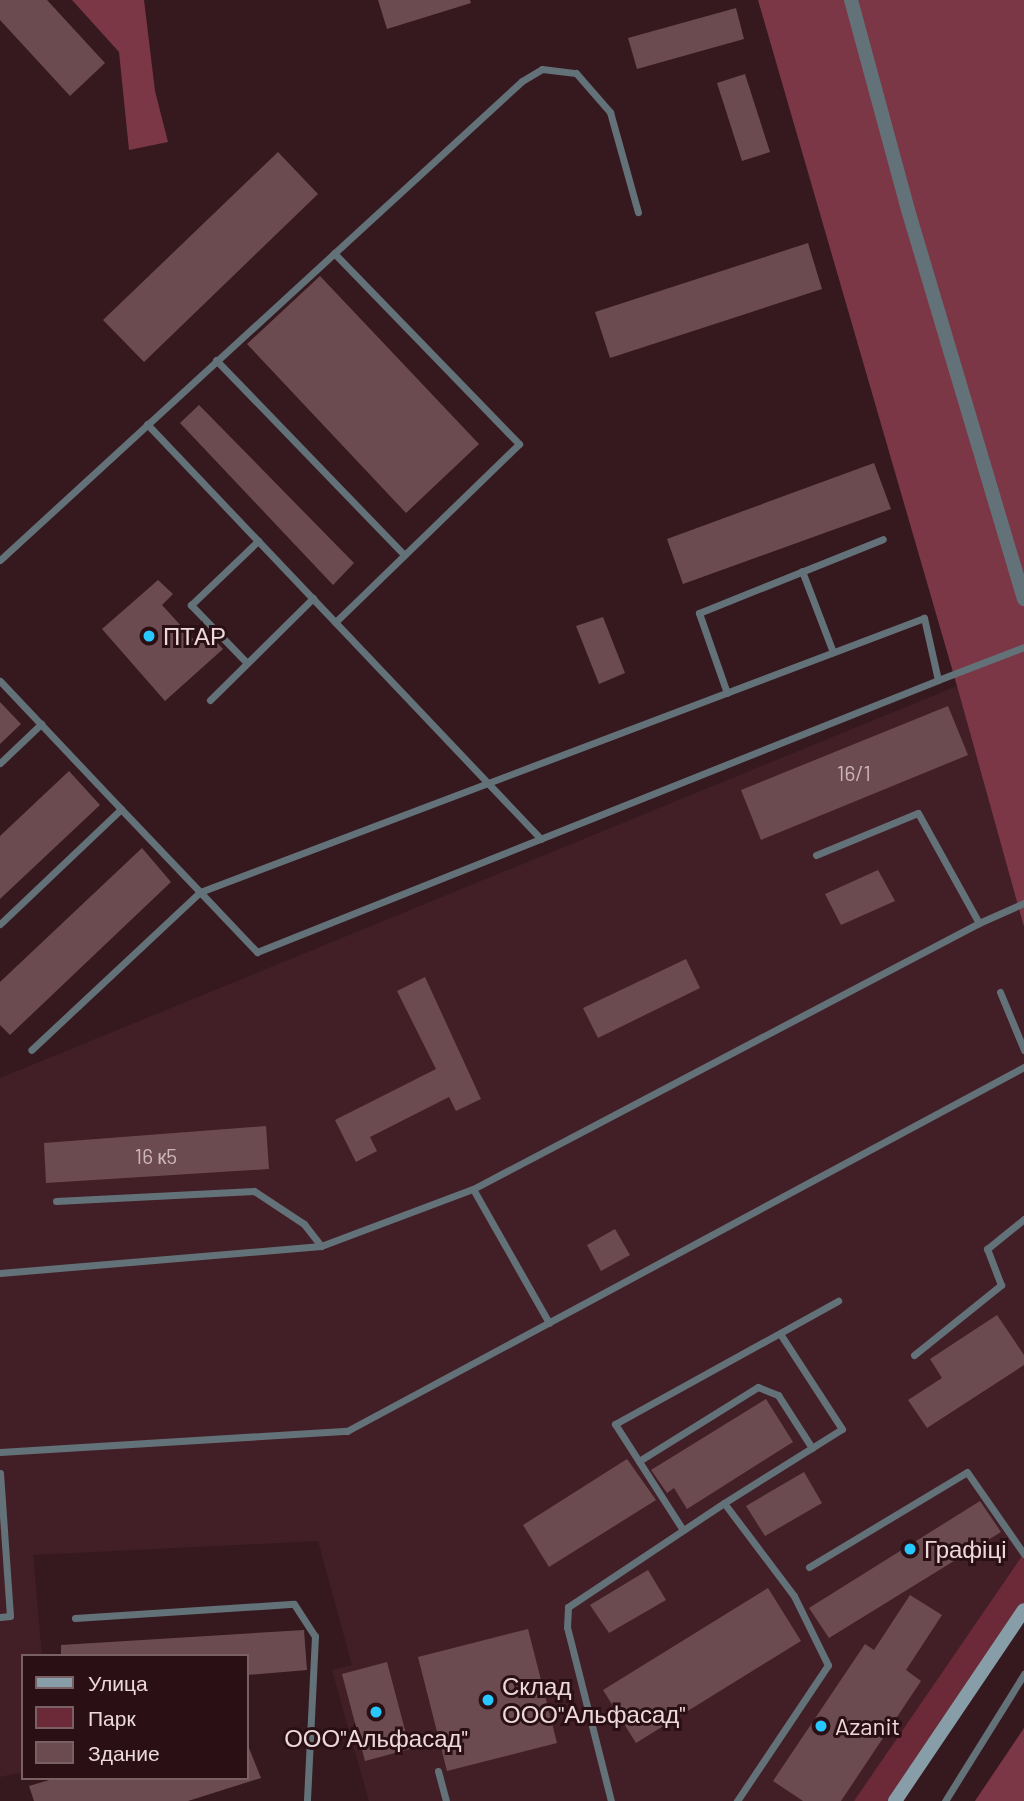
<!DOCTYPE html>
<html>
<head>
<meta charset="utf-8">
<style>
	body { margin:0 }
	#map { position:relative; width:1024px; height:1801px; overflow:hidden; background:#35191e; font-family:Barlow,sans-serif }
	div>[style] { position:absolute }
	.built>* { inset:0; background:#421f26 }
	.green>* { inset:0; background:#6c2a39 }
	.forest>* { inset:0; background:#7b3745 }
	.building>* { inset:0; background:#6c4b50 }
	.lane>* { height:7px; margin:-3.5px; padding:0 3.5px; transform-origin:3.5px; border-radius:3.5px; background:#637178 }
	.street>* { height:14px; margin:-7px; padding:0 7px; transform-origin:7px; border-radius:7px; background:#637178 }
	.secondary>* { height:14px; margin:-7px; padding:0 7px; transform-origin:7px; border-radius:7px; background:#879ea9 }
	.dots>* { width:19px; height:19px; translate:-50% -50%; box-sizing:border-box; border:4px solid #2a1015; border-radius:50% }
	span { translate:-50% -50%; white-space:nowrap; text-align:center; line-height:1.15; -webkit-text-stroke:6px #2a1015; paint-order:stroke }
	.number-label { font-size:21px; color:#cdb6b8 }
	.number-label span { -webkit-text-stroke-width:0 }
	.poi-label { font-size:24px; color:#edd9db }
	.left { translate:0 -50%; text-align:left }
	.legend { position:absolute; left:21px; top:1654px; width:228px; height:126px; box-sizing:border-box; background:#2a1015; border:2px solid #786064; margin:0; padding:9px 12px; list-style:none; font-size:21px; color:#edd9db }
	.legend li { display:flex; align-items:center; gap:14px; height:35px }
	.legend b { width:35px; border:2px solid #786064 }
</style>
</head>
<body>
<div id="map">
	<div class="built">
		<i style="clip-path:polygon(957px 686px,1024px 927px,1024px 1553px,854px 1801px,369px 1801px,332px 1670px,352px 1665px,318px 1541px,33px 1555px,42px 1656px,23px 1656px,23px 1772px,0 1777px,0 1078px)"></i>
	</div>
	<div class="green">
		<i style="clip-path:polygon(1024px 1553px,1024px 1610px,895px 1801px,854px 1801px)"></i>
	</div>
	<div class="forest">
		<i style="clip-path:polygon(72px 0,144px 0,155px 91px,168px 142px,129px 150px,119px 52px)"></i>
		<i style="clip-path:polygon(758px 0,1024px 0,1024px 927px,957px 686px)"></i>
		<i style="clip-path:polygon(1024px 1728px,1024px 1801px,975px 1801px)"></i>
	</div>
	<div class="building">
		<i style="clip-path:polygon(0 0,47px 0,105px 63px,70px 96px,0 20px)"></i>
		<i style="clip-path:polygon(378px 0,470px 0,471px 3px,387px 29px)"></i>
		<i style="clip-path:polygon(736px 8px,744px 39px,637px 69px,628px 38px)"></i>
		<i style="clip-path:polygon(745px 74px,770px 152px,742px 161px,717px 83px)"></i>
		<i style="clip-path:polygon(278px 152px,318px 194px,144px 362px,103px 320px)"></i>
		<i style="clip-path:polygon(808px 243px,822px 289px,610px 358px,595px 312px)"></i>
		<i style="clip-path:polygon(320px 276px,479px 444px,406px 513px,247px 344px)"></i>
		<i style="clip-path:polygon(199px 405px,354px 563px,333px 585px,180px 423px)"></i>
		<i style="clip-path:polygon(874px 463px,891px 509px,683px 584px,667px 539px)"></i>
		<i style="clip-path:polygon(158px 580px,173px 594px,162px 605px,194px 640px,206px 631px,223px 649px,165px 701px,102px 629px)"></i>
		<i style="clip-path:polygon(603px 617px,625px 673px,599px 684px,576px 626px)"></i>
		<i style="clip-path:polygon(0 702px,21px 724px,0 744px)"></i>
		<i style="clip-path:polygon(948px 706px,968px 755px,761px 840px,741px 790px)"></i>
		<i style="clip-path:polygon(69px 771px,100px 805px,0 899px,0 836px)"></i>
		<i style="clip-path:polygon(142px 848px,171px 882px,10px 1035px,0 1025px,0 982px)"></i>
		<i style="clip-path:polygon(878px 870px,895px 901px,841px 925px,825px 894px)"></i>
		<i style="clip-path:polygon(686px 959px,700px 988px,598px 1038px,583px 1008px)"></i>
		<i style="clip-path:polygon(425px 977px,481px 1099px,456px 1111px,449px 1097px,370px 1137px,377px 1151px,356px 1162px,335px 1120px,436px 1069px,397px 991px)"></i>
		<i style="clip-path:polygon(266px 1126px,269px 1169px,46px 1183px,44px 1143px)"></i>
		<i style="clip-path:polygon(615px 1229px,630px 1255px,601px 1271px,587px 1245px)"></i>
		<i style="clip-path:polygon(997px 1315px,1024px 1355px,1024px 1365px,927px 1428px,908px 1400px,942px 1378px,930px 1359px)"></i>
		<i style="clip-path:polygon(766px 1399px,793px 1442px,687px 1509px,674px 1488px,667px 1493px,651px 1470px)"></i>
		<i style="clip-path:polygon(627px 1459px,656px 1500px,549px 1567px,523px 1525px)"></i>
		<i style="clip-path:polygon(804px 1472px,822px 1503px,765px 1536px,746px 1506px)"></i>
		<i style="clip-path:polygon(980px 1501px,1001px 1532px,829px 1638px,809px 1608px)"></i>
		<i style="clip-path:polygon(648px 1570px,666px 1600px,609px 1633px,590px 1605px)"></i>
		<i style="clip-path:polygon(768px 1588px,801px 1641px,636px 1743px,603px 1690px)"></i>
		<i style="clip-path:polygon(910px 1595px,942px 1615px,906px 1670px,921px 1681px,841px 1801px,803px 1801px,773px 1781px,865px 1644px,874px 1650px)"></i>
		<i style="clip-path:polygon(528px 1629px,557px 1743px,447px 1771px,418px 1657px)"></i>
		<i style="clip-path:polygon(304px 1630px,307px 1670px,247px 1675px,247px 1656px,61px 1656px,61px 1645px)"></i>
		<i style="clip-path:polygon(387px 1662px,410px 1749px,365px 1761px,342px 1674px)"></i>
		<i style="clip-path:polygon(247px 1743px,261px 1778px,188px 1801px,34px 1801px,29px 1786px,56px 1778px,247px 1778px)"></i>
	</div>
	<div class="lane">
		<i style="left:334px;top:253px;width:266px;rotate:45.9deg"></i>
		<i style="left:519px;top:444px;width:256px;rotate:135.9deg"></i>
		<i style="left:216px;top:360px;width:271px;rotate:46deg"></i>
		<i style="left:147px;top:424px;width:572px;rotate:46.49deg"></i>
		<i style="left:0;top:560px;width:708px;rotate:-42.54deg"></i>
		<i style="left:522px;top:81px;width:23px;rotate:-31deg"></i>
		<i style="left:542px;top:69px;width:34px;rotate:7deg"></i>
		<i style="left:576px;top:73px;width:52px;rotate:48.9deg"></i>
		<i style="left:610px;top:112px;width:104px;rotate:74.4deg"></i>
		<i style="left:802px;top:571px;width:87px;rotate:69.1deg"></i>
		<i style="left:247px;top:663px;width:81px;rotate:-134deg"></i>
		<i style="left:191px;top:605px;width:93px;rotate:-43.7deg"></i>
		<i style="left:938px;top:680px;width:92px;rotate:-21deg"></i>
		<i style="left:0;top:681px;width:176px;rotate:46.6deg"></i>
		<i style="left:121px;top:809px;width:115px;rotate:46.4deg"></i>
		<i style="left:200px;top:892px;width:83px;rotate:46.5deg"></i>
		<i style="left:257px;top:952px;width:733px;rotate:-21.77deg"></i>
		<i style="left:938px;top:680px;width:64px;rotate:-102.7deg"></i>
		<i style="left:924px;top:618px;width:774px;rotate:159.27deg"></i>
		<i style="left:200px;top:892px;width:231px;rotate:136.9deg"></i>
		<i style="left:727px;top:693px;width:85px;rotate:-109.3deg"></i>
		<i style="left:699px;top:613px;width:198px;rotate:-21.9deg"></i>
		<i style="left:210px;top:700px;width:145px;rotate:-44.7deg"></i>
		<i style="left:0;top:763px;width:57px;rotate:-43.6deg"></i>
		<i style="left:816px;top:855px;width:110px;rotate:-22.4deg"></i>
		<i style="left:918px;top:813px;width:126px;rotate:61deg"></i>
		<i style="left:979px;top:923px;width:49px;rotate:-24deg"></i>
		<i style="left:0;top:924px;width:167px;rotate:-43.5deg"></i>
		<i style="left:1000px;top:992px;width:63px;rotate:67.5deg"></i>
		<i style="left:473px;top:1189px;width:154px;rotate:60.4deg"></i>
		<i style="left:56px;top:1201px;width:198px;rotate:-2.9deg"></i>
		<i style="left:254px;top:1191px;width:60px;rotate:33.4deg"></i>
		<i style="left:304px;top:1224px;width:28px;rotate:52deg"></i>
		<i style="left:0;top:1273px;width:322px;rotate:-4.8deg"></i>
		<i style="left:321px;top:1246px;width:162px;rotate:-20.6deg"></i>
		<i style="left:473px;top:1189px;width:572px;rotate:-27.73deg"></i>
		<i style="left:914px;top:1355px;width:112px;rotate:-38.8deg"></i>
		<i style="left:1001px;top:1285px;width:39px;rotate:-111deg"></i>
		<i style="left:987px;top:1249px;width:48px;rotate:-39deg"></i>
		<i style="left:0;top:1452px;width:348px;rotate:-3.5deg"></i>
		<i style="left:347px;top:1431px;width:769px;rotate:-28.27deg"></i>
		<i style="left:639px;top:1461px;width:140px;rotate:-31.9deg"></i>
		<i style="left:758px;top:1387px;width:22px;rotate:22deg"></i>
		<i style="left:778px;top:1395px;width:63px;rotate:57.3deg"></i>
		<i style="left:0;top:1473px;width:143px;rotate:86deg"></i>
		<i style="left:10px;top:1616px;width:10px;rotate:174deg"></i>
		<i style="left:724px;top:1503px;width:139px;rotate:-32.1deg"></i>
		<i style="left:842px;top:1429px;width:112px;rotate:-123deg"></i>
		<i style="left:683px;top:1530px;width:126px;rotate:-122.7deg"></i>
		<i style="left:615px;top:1424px;width:255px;rotate:-28.9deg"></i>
		<i style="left:809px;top:1567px;width:184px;rotate:-31deg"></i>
		<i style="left:967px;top:1472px;width:100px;rotate:55.2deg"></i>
		<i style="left:75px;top:1618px;width:219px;rotate:-3.7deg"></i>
		<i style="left:294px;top:1604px;width:38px;rotate:57deg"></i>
		<i style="left:315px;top:1636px;width:165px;rotate:92.8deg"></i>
		<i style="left:438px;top:1771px;width:31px;rotate:75deg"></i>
		<i style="left:611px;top:1801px;width:179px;rotate:-104.2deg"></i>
		<i style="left:567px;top:1627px;width:20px;rotate:-87deg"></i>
		<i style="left:568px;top:1607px;width:187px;rotate:-33.7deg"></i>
		<i style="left:724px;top:1503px;width:116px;rotate:53deg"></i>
		<i style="left:794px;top:1596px;width:77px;rotate:63.8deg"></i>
		<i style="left:828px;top:1665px;width:164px;rotate:123.8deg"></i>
		<i style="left:945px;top:1801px;width:150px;rotate:-58.1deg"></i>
	</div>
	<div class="street">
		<i style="left:851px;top:0;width:218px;rotate:74.8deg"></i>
		<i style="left:908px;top:210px;width:406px;rotate:73.4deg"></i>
	</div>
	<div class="secondary">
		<i style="left:895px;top:1801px;width:230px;rotate:-56deg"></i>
	</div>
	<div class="dots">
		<i style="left:149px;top:636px;background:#27c8ff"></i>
		<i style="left:910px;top:1549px;background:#27c8ff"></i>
		<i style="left:488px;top:1700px;background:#27c8ff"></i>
		<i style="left:376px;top:1712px;background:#27c8ff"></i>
		<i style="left:821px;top:1726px;background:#27c8ff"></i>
	</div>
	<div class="number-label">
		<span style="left:854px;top:773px">16/1</span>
		<span style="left:156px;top:1156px">16 к5</span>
	</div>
	<div class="poi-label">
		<span class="left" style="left:163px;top:636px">ПТАР</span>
		<span class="left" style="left:924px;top:1549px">Графіці</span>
		<span class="left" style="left:502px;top:1700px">Склад<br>ООО"Альфасад"</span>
		<span class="left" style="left:835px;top:1726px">Azanit</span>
		<span style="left:376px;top:1738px">ООО"Альфасад"</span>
	</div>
	<ul class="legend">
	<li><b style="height:9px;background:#879ea9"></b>Улица</li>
	<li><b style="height:19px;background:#6c2a39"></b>Парк</li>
	<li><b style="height:19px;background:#6c4b50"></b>Здание</li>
	</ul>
</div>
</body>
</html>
